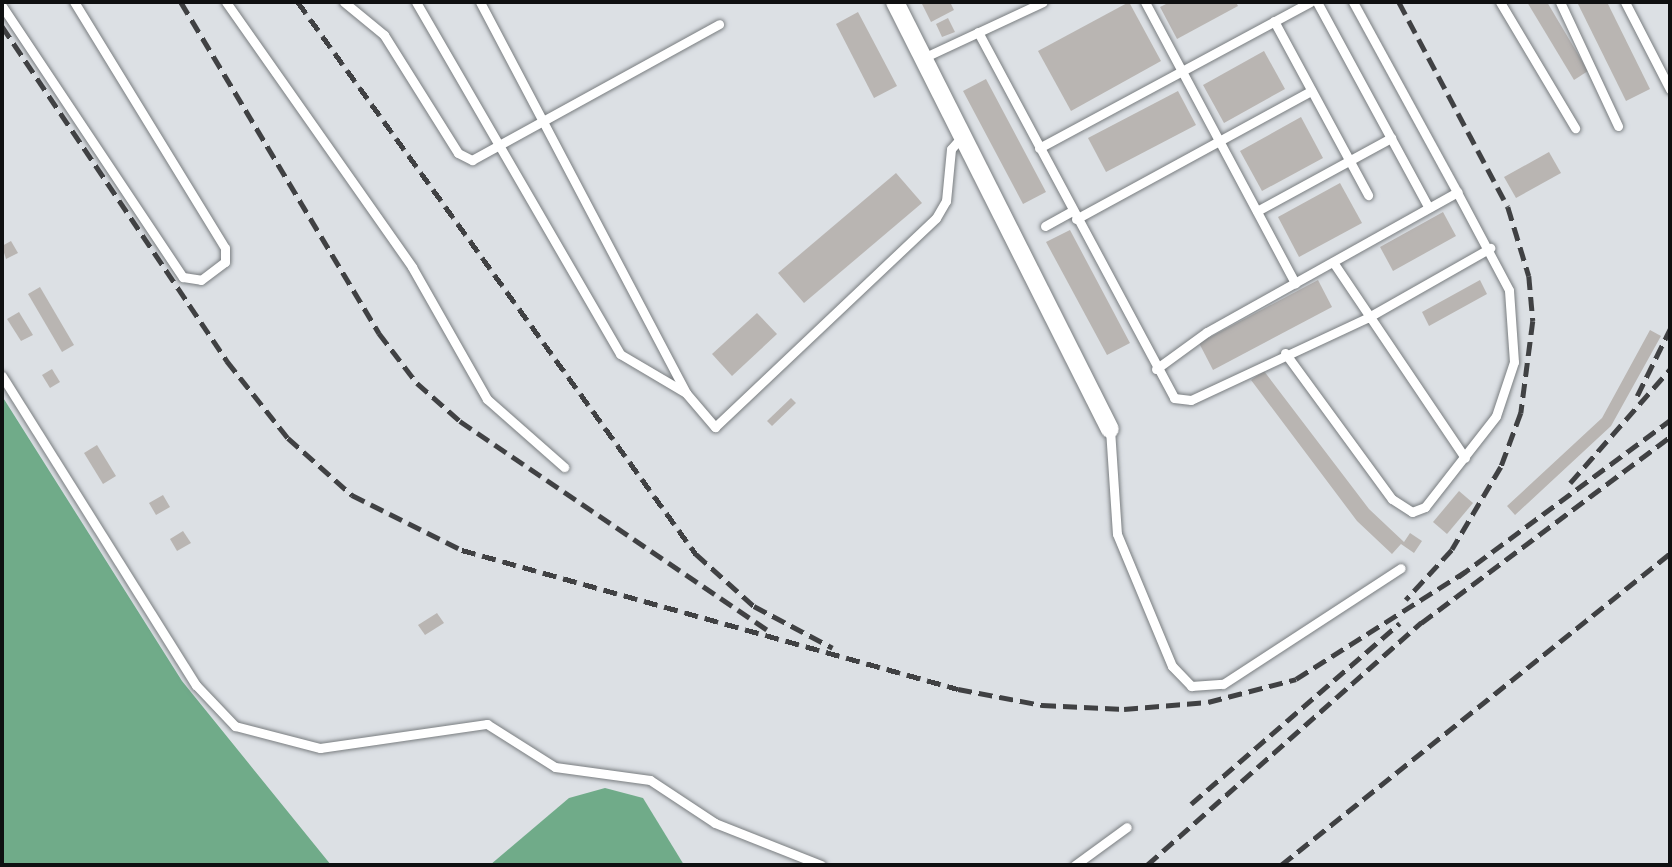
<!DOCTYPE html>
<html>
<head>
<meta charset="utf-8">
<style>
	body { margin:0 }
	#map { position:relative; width:1672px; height:867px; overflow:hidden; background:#dce0e4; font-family:"Crimson Pro",serif }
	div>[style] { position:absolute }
	.forest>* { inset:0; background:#70ab89 }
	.building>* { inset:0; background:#b9b5b2 }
	.roads { filter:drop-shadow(0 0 2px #797d80) drop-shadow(0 0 2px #797d80) }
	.service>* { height:9px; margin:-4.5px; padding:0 4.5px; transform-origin:4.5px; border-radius:4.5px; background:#fff }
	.minor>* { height:18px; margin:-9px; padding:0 9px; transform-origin:9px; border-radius:9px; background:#fff }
	.rail>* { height:4.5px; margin-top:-2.25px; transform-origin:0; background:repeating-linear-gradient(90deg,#404143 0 14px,transparent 0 21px) }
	span { translate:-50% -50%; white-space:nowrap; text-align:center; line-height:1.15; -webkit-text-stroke:7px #fff; paint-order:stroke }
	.frame { position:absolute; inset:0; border:4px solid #0f1011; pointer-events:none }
</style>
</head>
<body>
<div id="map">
	<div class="forest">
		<i style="clip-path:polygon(2px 396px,182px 681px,331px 865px,2px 865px)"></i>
		<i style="clip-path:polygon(605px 788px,643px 798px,684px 865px,490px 865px,569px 798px)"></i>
	</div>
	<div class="building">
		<i style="clip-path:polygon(921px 2px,950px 2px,954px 10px,931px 22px)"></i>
		<i style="clip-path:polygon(1129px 2px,1161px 61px,1071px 111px,1038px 51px)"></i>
		<i style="clip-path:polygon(1170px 2px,1236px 2px,1238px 6px,1177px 39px,1160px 7px)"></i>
		<i style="clip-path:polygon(1527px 2px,1547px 2px,1588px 71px,1574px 80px)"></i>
		<i style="clip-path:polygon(1577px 2px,1607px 2px,1650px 89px,1626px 101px)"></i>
		<i style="clip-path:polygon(858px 12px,897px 86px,874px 98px,836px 24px)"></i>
		<i style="clip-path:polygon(948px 18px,955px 32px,942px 37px,936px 24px)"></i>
		<i style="clip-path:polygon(1264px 51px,1285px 89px,1224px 123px,1203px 85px)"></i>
		<i style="clip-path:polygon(986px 79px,1046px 192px,1023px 204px,963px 91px)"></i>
		<i style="clip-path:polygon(1178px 91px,1196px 125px,1106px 172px,1088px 138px)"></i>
		<i style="clip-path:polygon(1301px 117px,1323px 158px,1262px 191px,1240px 151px)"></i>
		<i style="clip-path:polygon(1549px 152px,1561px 173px,1516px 198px,1504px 177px)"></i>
		<i style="clip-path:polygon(896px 173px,922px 203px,804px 303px,778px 273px)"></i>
		<i style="clip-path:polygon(1340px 183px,1362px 223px,1299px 257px,1278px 217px)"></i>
		<i style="clip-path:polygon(1443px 212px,1456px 236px,1393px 271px,1380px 247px)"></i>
		<i style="clip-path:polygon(1070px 230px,1130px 343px,1107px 355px,1046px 242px)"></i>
		<i style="clip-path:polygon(11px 241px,18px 253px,6px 259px,2px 246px)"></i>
		<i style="clip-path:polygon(1318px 280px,1332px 307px,1213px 370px,1199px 343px)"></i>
		<i style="clip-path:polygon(1480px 280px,1487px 294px,1429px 326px,1422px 312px)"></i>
		<i style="clip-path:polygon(40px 287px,74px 345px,62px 352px,28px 294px)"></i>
		<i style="clip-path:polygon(19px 312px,33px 335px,21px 341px,7px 319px)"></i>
		<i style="clip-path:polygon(757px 313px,777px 334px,732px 376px,712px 354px)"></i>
		<i style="clip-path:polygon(1650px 330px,1661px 336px,1611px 426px,1515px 515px,1507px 506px,1602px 418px)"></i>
		<i style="clip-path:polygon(52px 369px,60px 382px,50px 388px,42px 375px)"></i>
		<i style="clip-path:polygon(1264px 371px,1369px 509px,1404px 542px,1410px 533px,1422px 541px,1414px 553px,1401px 544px,1392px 554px,1357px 521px,1251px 380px)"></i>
		<i style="clip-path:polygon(791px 398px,796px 403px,772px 426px,767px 421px)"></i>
		<i style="clip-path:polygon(97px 445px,116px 476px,103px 484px,84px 453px)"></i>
		<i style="clip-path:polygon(1459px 491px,1473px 503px,1447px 534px,1433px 522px)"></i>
		<i style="clip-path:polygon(163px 495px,170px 507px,156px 515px,149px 503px)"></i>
		<i style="clip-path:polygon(183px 531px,191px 543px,177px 551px,170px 539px)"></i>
		<i style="clip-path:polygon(437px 613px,444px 623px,425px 635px,418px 625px)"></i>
	</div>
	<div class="roads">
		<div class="service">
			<i style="left:226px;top:2px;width:324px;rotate:54.9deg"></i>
			<i style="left:412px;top:267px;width:152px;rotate:60.4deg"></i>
			<i style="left:487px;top:399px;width:103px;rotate:41.4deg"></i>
			<i style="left:344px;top:2px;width:52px;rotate:39.5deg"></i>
			<i style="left:384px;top:35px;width:139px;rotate:57.9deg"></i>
			<i style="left:458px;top:153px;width:16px;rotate:27deg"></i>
			<i style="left:472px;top:160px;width:282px;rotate:-28.8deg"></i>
			<i style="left:416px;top:2px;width:407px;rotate:59.9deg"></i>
			<i style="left:620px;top:354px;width:77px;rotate:30.6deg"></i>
			<i style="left:686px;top:393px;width:45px;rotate:49.5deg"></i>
			<i style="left:715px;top:427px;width:304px;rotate:-43.4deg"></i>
			<i style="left:936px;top:218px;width:20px;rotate:-60deg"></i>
			<i style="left:946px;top:201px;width:52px;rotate:-84.5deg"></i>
			<i style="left:951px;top:149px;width:15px;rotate:-48deg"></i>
			<i style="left:480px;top:2px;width:442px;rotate:62.2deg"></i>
			<i style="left:1145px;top:2px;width:319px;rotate:61.9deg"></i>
			<i style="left:1317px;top:2px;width:234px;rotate:61.5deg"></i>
			<i style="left:1500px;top:2px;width:147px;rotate:59.2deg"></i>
			<i style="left:1560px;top:2px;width:137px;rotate:64.9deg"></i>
			<i style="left:1625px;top:2px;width:98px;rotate:62.7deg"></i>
			<i style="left:2px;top:6px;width:326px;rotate:56.3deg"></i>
			<i style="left:183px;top:277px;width:18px;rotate:9deg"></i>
			<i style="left:201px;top:280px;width:30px;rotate:-37deg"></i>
			<i style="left:225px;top:262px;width:14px;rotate:-90deg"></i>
			<i style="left:225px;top:248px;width:289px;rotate:-121.5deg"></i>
			<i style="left:1274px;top:21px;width:198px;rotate:61.6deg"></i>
			<i style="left:978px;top:32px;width:415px;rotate:61.8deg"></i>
			<i style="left:1174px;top:398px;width:17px;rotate:7deg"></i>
			<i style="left:1191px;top:400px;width:194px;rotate:-25deg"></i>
			<i style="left:1367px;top:318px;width:142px;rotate:-29.6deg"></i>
			<i style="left:923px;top:58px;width:132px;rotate:-25deg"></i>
			<i style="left:1039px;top:148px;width:308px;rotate:-28.3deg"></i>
			<i style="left:1257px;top:211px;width:153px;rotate:-28.6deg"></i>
			<i style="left:1076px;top:219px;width:268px;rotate:-28.6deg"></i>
			<i style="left:1045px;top:226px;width:31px;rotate:-29deg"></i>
			<i style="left:1333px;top:262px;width:236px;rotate:56deg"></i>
			<i style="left:1285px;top:353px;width:181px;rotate:53.8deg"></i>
			<i style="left:1392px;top:499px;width:24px;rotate:33deg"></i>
			<i style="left:1412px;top:512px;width:14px;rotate:-21deg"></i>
			<i style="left:1425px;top:507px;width:115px;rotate:-52deg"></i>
			<i style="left:1496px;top:416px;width:57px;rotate:-71.6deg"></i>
			<i style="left:1514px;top:362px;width:72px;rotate:-94deg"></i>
			<i style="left:1509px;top:290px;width:111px;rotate:-118deg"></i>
			<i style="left:1156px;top:369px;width:63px;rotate:-36deg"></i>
			<i style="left:1207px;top:332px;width:287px;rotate:-29.2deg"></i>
			<i style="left:1457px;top:192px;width:217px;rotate:-118.7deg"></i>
			<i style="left:2px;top:376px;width:365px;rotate:57.9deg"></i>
			<i style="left:196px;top:685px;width:57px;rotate:46.4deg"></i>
			<i style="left:235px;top:726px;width:88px;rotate:14.5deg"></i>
			<i style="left:320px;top:748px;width:169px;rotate:-8.2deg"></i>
			<i style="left:487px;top:724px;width:80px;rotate:32.3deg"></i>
			<i style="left:555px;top:767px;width:96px;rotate:7.8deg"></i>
			<i style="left:650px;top:780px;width:78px;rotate:33.5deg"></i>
			<i style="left:715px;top:823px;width:114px;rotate:21.6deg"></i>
			<i style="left:1110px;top:429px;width:105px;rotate:86.2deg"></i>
			<i style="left:1117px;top:534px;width:143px;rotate:67.4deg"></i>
			<i style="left:1172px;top:666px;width:28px;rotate:46deg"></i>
			<i style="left:1191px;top:686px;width:32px;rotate:-4deg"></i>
			<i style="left:1223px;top:684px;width:212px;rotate:-33.1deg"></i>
			<i style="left:1075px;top:865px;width:64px;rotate:-36.2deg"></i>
		</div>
		<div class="minor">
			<i style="left:895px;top:2px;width:478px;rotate:63.3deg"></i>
		</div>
	</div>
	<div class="rail">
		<i style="left:181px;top:2px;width:386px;rotate:59.1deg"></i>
		<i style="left:379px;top:333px;width:63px;rotate:52.8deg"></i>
		<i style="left:417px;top:383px;width:57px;rotate:41.5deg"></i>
		<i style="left:460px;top:421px;width:374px;rotate:34.2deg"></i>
		<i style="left:298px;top:2px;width:681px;rotate:54.21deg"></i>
		<i style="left:696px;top:554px;width:78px;rotate:41.9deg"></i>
		<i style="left:754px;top:606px;width:89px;rotate:28deg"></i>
		<i style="left:1399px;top:2px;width:232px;rotate:62deg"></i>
		<i style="left:1508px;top:207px;width:72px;rotate:73.1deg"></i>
		<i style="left:1529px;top:276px;width:45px;rotate:84.9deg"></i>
		<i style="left:1533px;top:321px;width:93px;rotate:97.4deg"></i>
		<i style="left:1521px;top:413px;width:58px;rotate:110.3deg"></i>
		<i style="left:1501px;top:467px;width:96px;rotate:120.6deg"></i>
		<i style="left:1452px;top:550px;width:68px;rotate:132.6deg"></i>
		<i style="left:2px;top:26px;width:404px;rotate:56.1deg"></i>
		<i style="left:227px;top:361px;width:98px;rotate:51.6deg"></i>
		<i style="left:288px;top:438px;width:86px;rotate:41.7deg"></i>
		<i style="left:352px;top:495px;width:123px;rotate:26.6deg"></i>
		<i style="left:462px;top:550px;width:515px;rotate:15.66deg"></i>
		<i style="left:958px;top:689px;width:86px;rotate:10.8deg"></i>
		<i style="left:1042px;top:705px;width:82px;rotate:2.8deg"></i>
		<i style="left:1124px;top:709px;width:84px;rotate:-4.8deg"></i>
		<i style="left:1208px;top:702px;width:91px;rotate:-14.6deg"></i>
		<i style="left:1296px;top:679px;width:201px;rotate:-32.4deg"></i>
		<i style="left:1637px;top:396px;width:75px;rotate:-63.8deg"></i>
		<i style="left:1570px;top:483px;width:152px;rotate:-48.7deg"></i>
		<i style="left:1458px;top:577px;width:264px;rotate:-36.5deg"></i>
		<i style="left:1191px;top:804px;width:276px;rotate:-40.9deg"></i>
		<i style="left:1147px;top:865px;width:366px;rotate:-41.5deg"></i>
		<i style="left:1421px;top:623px;width:311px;rotate:-36.8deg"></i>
		<i style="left:1281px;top:865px;width:499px;rotate:-38.7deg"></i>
	</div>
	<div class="frame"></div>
</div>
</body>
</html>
